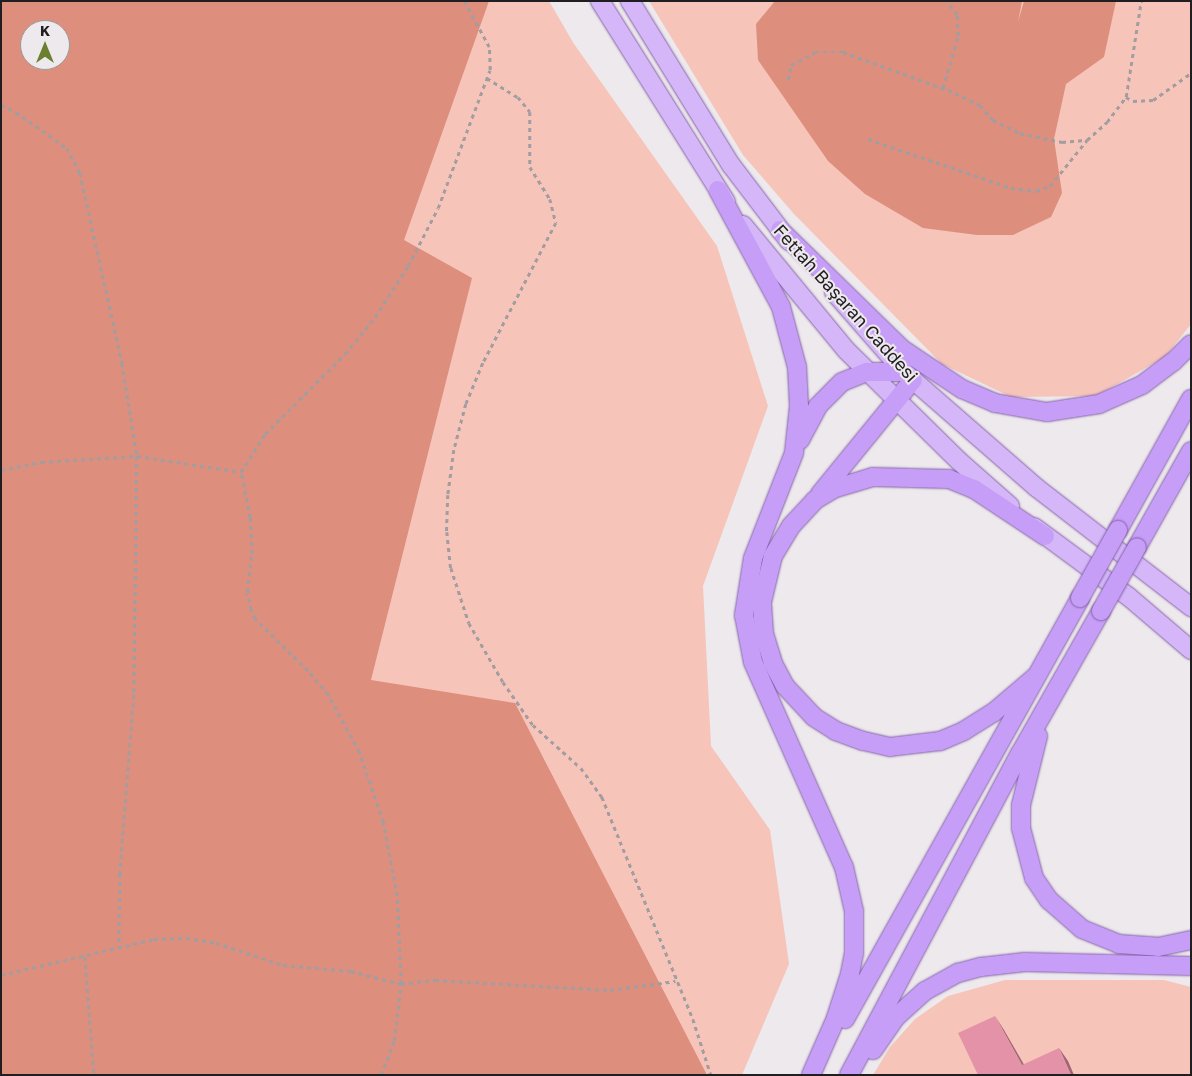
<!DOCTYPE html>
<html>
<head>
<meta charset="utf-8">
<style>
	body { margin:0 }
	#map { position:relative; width:1192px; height:1076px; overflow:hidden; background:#ede9ec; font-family:"Golos Text",sans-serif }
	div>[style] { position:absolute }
	.green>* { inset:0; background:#f6c4b9 }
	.forest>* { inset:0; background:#de8e7c }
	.path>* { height:2.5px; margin-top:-1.25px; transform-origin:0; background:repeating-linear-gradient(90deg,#a19da0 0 4px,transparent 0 8px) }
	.roads { filter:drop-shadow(0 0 1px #8361aa) drop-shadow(0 0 1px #8361aa) }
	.primary>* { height:18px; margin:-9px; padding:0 9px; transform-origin:9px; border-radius:9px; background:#d4b6f9 }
	.trunk>* { height:18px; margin:-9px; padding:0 9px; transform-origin:9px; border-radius:9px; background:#c69ef7 }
	.bridges { filter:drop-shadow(0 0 1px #8361aa) drop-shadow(0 0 1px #8361aa) }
	.trunk-bridge>* { height:18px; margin:-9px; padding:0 9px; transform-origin:9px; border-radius:9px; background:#c69ef7 }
	.shaded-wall>* { inset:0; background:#a06675 }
	.building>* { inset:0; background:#e492a7 }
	span { translate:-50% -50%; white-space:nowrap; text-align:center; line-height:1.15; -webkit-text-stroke:4px #ede9ec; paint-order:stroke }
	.street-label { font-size:18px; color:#201e20 }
	.frame { position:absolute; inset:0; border:2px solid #201e20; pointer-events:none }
	.north { position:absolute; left:20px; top:20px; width:50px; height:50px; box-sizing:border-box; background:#ede9ec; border:1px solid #9b989a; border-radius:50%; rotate:0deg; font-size:14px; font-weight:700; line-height:20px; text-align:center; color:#201e20 }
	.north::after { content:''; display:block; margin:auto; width:18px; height:22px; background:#6b7f2f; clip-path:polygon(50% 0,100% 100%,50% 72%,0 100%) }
</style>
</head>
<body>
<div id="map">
	<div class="green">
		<i style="clip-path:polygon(evenodd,1px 1px,549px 1px,574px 44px,717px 246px,768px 406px,703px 586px,711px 746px,770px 830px,789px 964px,742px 1075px,1px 1075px,1px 1px,30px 30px,60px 30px,60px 60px,30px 60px,30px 30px)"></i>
		<i style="clip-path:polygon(649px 1px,1191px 1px,1191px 324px,1165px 357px,1096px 396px,1011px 397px,942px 364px,794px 214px,743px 155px)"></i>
		<i style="clip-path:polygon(1005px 980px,1164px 980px,1191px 987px,1191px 1075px,873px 1075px,890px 1047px,915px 1019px,948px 996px)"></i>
	</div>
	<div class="forest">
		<i style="clip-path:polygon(evenodd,1px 1px,489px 1px,404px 240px,472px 278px,371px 680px,515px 703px,707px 1075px,1px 1075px,1px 1px,30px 30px,60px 30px,60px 60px,30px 60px,30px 30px)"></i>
		<i style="clip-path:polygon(775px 1px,1022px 1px,1018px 22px,1024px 1px,1116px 1px,1104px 57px,1066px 84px,1054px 139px,1062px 193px,1051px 217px,1013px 235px,977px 235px,923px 228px,865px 194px,828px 161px,758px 60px,756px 24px)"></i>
	</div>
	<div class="path">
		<i style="left:487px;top:78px;width:36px;rotate:32deg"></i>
		<i style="left:518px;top:97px;width:19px;rotate:51deg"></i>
		<i style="left:530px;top:112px;width:55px;rotate:90deg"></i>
		<i style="left:530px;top:167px;width:38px;rotate:58deg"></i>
		<i style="left:550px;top:199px;width:25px;rotate:76deg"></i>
		<i style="left:556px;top:223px;width:158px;rotate:117.5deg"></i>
		<i style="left:483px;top:363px;width:44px;rotate:112.5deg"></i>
		<i style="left:466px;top:404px;width:48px;rotate:104.6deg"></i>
		<i style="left:454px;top:450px;width:45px;rotate:97.6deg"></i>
		<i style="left:448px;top:495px;width:37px;rotate:92deg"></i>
		<i style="left:447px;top:532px;width:36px;rotate:84deg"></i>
		<i style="left:451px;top:568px;width:58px;rotate:71.9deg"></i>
		<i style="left:469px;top:623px;width:68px;rotate:60deg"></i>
		<i style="left:503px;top:682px;width:52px;rotate:55.1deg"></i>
		<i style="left:533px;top:725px;width:64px;rotate:41.9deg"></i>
		<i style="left:581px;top:768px;width:36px;rotate:54deg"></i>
		<i style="left:602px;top:797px;width:240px;rotate:67.7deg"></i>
		<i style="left:693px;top:1019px;width:59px;rotate:72.2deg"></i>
		<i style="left:788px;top:80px;width:15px;rotate:-79deg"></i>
		<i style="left:791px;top:65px;width:27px;rotate:-28deg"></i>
		<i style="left:815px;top:52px;width:28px"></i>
		<i style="left:843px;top:52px;width:112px;rotate:19.9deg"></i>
		<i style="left:948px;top:90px;width:35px;rotate:25deg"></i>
		<i style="left:980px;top:105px;width:20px;rotate:49deg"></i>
		<i style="left:993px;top:120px;width:30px;rotate:26deg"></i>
		<i style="left:1020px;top:133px;width:43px;rotate:12.1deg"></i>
		<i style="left:1062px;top:142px;width:25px;rotate:-5deg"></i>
		<i style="left:1087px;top:140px;width:27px;rotate:-42deg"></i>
		<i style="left:1107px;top:122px;width:31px;rotate:-53deg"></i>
		<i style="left:1126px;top:97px;width:97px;rotate:-81.1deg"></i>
		<i style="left:943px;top:88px;width:54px;rotate:-73.9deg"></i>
		<i style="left:958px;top:36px;width:21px;rotate:-93deg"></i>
		<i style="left:957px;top:15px;width:18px;rotate:-128deg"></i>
		<i style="left:1126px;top:97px;width:8px;rotate:30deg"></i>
		<i style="left:1133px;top:101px;width:20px;rotate:-3deg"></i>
		<i style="left:1153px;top:100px;width:47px;rotate:-35.4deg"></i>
		<i style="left:1px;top:105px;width:17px;rotate:25deg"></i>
		<i style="left:16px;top:112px;width:62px;rotate:35.2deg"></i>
		<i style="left:67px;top:148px;width:28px;rotate:63deg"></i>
		<i style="left:80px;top:173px;width:195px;rotate:77.5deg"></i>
		<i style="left:122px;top:363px;width:94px;rotate:80.8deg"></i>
		<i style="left:137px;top:456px;width:239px;rotate:90.7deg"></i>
		<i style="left:134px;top:695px;width:180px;rotate:94.5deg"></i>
		<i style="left:120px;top:874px;width:73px;rotate:90.8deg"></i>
		<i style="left:868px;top:139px;width:151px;rotate:18.9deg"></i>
		<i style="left:1011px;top:188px;width:25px;rotate:7deg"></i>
		<i style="left:1036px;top:191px;width:15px;rotate:-20deg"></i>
		<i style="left:1050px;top:186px;width:59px;rotate:-51.2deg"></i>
		<i style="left:1px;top:470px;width:41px;rotate:-11.3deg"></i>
		<i style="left:41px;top:462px;width:96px;rotate:-3.6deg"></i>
		<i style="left:137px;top:456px;width:105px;rotate:8.7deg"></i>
		<i style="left:85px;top:957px;width:118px;rotate:85.6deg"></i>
		<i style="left:1px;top:975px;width:157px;rotate:-13.2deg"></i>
		<i style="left:154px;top:939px;width:32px;rotate:-2deg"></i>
		<i style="left:186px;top:938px;width:30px;rotate:9deg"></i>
		<i style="left:216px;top:943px;width:71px;rotate:18.2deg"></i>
		<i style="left:283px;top:965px;width:68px;rotate:5deg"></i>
		<i style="left:351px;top:971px;width:52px;rotate:14.6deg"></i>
		<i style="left:401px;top:984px;width:34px;rotate:-7deg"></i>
		<i style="left:435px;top:980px;width:175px;rotate:3.3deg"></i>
		<i style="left:610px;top:990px;width:66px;rotate:-7.9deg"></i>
		<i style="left:381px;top:1075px;width:36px;rotate:-69deg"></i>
		<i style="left:394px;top:1041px;width:57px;rotate:-83deg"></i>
		<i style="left:401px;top:984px;width:88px;rotate:-92.6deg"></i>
		<i style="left:397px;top:896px;width:75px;rotate:-100.7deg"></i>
		<i style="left:383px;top:822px;width:74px;rotate:-108.9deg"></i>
		<i style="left:359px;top:752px;width:65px;rotate:-118.5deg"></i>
		<i style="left:328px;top:695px;width:31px;rotate:-130deg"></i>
		<i style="left:308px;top:671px;width:74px;rotate:-135.5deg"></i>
		<i style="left:255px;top:619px;width:10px;rotate:-114deg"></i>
		<i style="left:251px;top:610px;width:18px;rotate:-103deg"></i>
		<i style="left:247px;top:592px;width:38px;rotate:-83deg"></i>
		<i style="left:252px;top:554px;width:36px;rotate:-93deg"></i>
		<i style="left:250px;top:518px;width:47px;rotate:-101.1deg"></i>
		<i style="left:241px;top:472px;width:45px;rotate:-57.7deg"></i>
		<i style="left:265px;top:434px;width:113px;rotate:-45deg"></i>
		<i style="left:345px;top:354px;width:48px;rotate:-51deg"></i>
		<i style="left:375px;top:317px;width:61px;rotate:-57.1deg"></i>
		<i style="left:408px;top:266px;width:65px;rotate:-62.7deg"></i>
		<i style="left:438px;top:208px;width:147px;rotate:-69.4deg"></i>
		<i style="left:490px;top:70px;width:23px;rotate:-92deg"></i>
		<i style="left:489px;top:47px;width:52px;rotate:-118.5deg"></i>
	</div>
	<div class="roads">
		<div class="primary">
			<i style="left:600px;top:1px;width:237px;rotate:57.9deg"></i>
			<i style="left:630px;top:1px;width:193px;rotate:58.4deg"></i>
			<i style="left:731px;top:165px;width:96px;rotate:52.7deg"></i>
			<i style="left:743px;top:225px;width:162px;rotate:50.5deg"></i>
			<i style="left:846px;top:350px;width:158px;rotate:44.5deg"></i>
			<i style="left:959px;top:461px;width:68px;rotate:41.4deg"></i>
			<i style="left:834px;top:292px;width:106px;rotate:48.8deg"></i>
			<i style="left:904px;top:372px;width:176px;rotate:41.1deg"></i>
			<i style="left:1037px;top:488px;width:195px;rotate:37.7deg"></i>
			<i style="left:1034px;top:527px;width:118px;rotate:36.4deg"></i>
			<i style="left:1129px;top:597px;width:82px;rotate:40.5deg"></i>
		</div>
		<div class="trunk">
			<i style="left:718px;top:190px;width:133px;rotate:61.7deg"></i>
			<i style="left:781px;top:307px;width:62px;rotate:75.1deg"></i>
			<i style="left:797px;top:367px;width:39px;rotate:87deg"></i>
			<i style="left:799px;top:406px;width:47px;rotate:96.1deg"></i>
			<i style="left:794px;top:453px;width:113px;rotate:111.3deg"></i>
			<i style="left:753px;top:558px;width:58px;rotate:99deg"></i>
			<i style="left:744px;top:615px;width:48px;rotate:79.2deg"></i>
			<i style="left:753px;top:662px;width:224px;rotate:66.1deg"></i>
			<i style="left:844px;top:867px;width:45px;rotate:77.2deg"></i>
			<i style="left:854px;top:911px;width:42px;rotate:90deg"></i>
			<i style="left:854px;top:953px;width:21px;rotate:101deg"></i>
			<i style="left:850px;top:974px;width:46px;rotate:107.7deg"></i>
			<i style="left:836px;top:1018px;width:62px;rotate:113.7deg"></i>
			<i style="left:780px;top:230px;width:170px;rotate:44.3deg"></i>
			<i style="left:902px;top:349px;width:72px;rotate:33.7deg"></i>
			<i style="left:962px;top:389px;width:36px;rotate:23deg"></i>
			<i style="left:995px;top:403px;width:53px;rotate:9.8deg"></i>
			<i style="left:1047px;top:412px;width:53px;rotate:-8.7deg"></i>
			<i style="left:1099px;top:404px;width:47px;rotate:-23.8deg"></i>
			<i style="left:1142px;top:385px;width:39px;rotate:-37deg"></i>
			<i style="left:1173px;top:362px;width:25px;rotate:-45deg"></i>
			<i style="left:800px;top:440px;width:38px;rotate:-62deg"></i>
			<i style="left:818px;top:406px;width:34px;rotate:-45deg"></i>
			<i style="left:842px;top:382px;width:27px;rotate:-22deg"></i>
			<i style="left:867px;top:372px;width:37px"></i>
			<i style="left:820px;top:494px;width:147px;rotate:-50.8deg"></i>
			<i style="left:1118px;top:530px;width:150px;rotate:-60.9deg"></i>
			<i style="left:1137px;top:547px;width:110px;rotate:-60.6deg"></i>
			<i style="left:1035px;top:677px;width:54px;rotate:139.5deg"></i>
			<i style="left:994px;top:712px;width:36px;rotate:148deg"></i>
			<i style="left:964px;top:731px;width:26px;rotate:157deg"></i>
			<i style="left:940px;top:741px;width:50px;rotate:173.2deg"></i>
			<i style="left:890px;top:747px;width:28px;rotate:-167deg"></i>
			<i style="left:863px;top:741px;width:29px;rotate:-160deg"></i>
			<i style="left:836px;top:731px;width:26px;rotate:-148deg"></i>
			<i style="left:814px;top:717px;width:42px;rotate:-133.1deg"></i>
			<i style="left:785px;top:686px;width:26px;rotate:-118deg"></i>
			<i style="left:773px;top:663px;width:31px;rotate:-107deg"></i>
			<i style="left:764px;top:633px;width:31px;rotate:-94deg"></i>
			<i style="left:762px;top:602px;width:47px;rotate:-76.6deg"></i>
			<i style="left:773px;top:556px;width:35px;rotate:-59deg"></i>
			<i style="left:791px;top:526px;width:35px;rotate:-47deg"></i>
			<i style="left:815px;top:500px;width:21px;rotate:-31deg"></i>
			<i style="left:833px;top:489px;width:42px;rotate:-16.7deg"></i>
			<i style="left:873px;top:477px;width:76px;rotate:1.5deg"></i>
			<i style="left:949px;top:479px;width:27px;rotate:22deg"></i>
			<i style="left:974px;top:489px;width:85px;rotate:33.5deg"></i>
			<i style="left:1038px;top:736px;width:71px;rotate:103.8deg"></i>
			<i style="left:1021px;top:805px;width:23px;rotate:90deg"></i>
			<i style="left:1021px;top:828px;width:52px;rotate:75.4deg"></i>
			<i style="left:1034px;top:878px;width:27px;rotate:56deg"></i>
			<i style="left:1049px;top:900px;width:44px;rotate:41.3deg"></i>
			<i style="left:1082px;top:929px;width:40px;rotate:22deg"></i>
			<i style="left:1119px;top:944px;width:39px;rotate:4deg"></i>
			<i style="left:1158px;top:947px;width:34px;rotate:-12deg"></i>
			<i style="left:845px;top:1019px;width:482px;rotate:-60.8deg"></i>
			<i style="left:873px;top:1050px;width:40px;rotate:-55.1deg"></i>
			<i style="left:896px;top:1017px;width:39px;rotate:-42deg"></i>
			<i style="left:925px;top:991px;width:38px;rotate:-29deg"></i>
			<i style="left:958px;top:973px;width:24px;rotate:-15deg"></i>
			<i style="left:981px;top:967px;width:44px;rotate:-6.5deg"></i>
			<i style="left:1025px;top:962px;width:166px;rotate:1.4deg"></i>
			<i style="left:849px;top:1075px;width:366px;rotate:-62deg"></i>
			<i style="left:1021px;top:752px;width:162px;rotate:-60.4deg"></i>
		</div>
	</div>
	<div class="bridges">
		<div class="trunk-bridge">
			<i style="left:1080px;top:598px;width:78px;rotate:-60.8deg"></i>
			<i style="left:1101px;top:611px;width:73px;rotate:-60.6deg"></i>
		</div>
	</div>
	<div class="shaded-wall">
		<i style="clip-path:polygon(995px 1016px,1004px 1030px,1030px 1075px,1022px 1065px)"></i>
		<i style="clip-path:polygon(1059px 1048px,1068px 1061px,1074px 1075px,1071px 1075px)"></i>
	</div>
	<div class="building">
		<i style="clip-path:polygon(995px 1016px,1022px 1065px,1059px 1048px,1071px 1075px,978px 1075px,958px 1033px)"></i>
	</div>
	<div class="street-label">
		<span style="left:846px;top:303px;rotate:48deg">Fettah Başaran Caddesi</span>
	</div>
	<div class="frame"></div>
	<div class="north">K</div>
</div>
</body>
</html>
